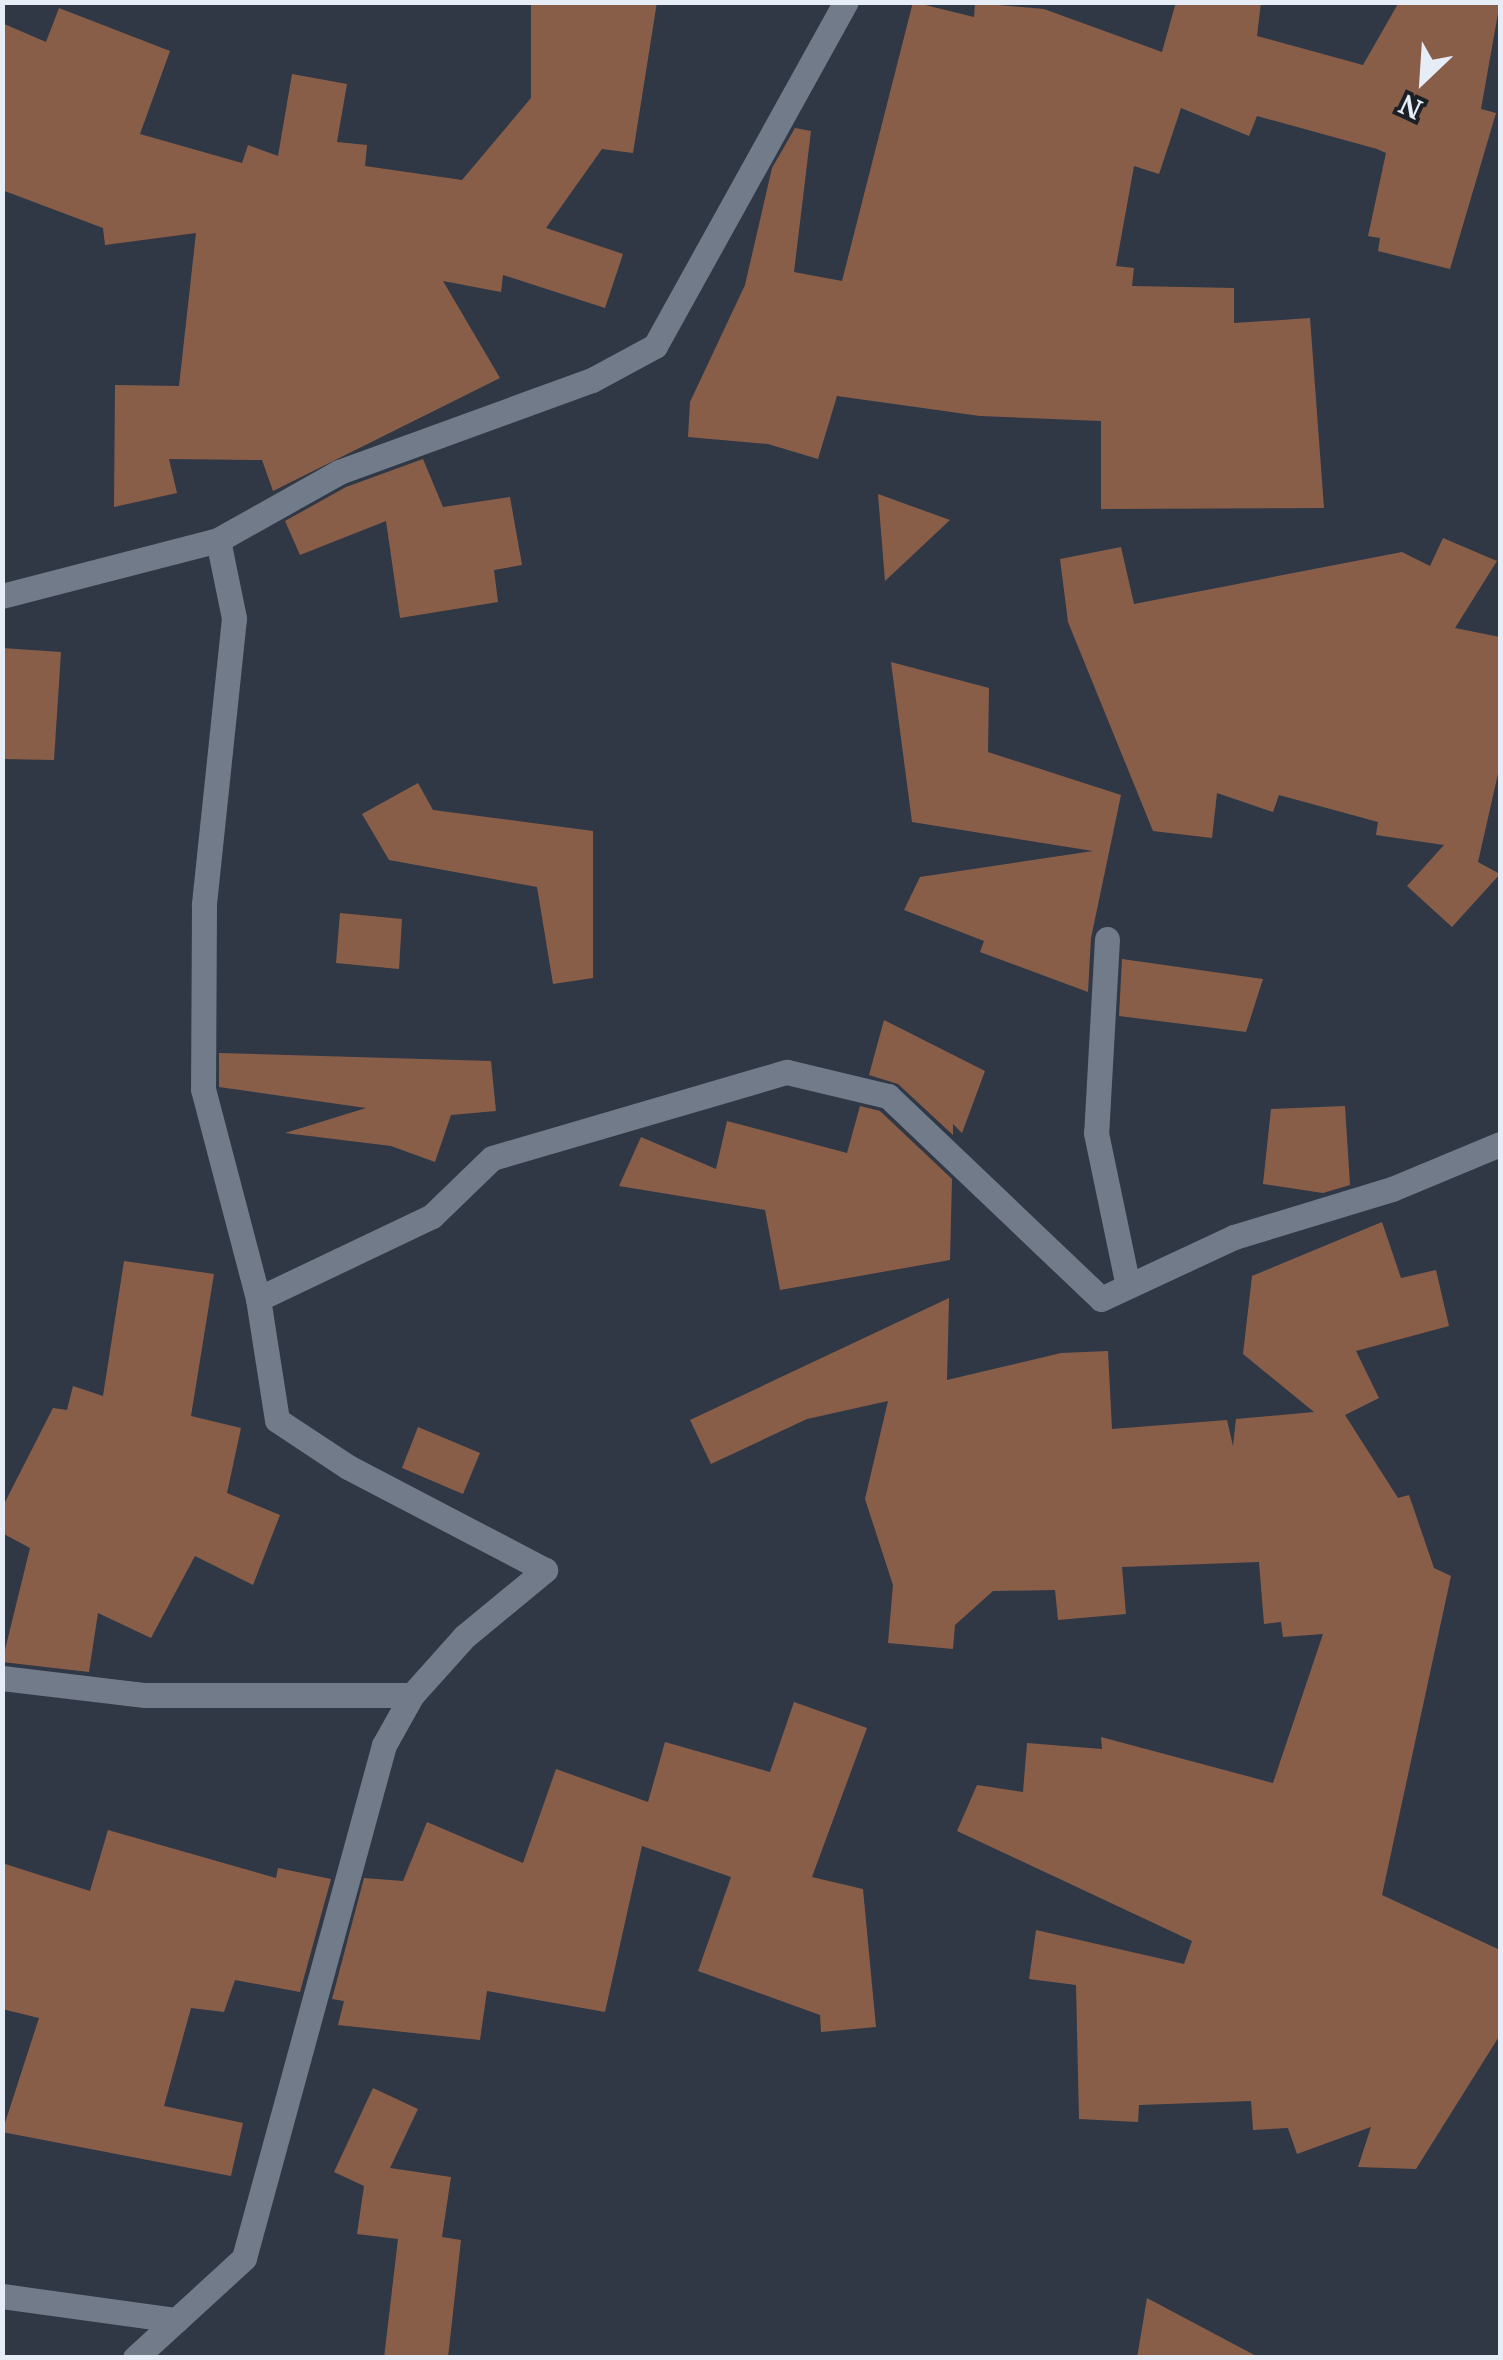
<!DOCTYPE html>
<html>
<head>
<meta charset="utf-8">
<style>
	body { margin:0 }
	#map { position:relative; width:1503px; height:2360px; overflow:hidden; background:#303846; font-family:"PT Serif",serif }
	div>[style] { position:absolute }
	.building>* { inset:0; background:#895e49 }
	.minor>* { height:25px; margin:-12.5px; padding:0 12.5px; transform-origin:12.5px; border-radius:12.5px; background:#717b8a }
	span { translate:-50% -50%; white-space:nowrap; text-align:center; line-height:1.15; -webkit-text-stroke:9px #1b1f26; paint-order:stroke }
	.frame { position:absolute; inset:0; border:5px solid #e7edf6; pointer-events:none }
	.north { position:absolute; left:1373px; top:30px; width:100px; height:100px; -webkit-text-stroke:8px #1b1f26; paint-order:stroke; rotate:205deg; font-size:28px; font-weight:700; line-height:40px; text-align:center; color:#e7edf6 }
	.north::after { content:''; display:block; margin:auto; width:35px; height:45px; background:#e7edf6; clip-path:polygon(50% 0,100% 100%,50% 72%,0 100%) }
</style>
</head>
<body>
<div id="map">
	<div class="building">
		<i style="clip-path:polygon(531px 2px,657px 2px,633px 153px,602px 149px,546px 228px,623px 254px,605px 308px,503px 275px,501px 292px,443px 281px,500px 378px,273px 491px,262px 460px,169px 459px,177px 493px,114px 507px,115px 385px,179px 386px,196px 233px,105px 245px,103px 228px,2px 190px,2px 23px,46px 42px,59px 8px,170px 51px,140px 134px,242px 163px,248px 145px,278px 156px,292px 74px,347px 84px,337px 142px,367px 145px,365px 166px,462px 180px,531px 98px)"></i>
		<i style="clip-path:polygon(913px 2px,974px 17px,975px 3px,1044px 9px,1162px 52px,1176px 2px,1261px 2px,1257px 36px,1363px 65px,1399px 2px,1500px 2px,1481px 109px,1496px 113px,1450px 269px,1378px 251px,1380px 238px,1368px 236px,1386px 153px,1377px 149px,1257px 116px,1249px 136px,1181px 108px,1159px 174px,1134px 166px,1116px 266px,1134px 268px,1132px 286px,1234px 288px,1234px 323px,1310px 318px,1324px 508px,1101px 509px,1101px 421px,980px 416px,837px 396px,818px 459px,768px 444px,688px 437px,690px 402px,745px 285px,772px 168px,795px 128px,811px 131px,794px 272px,842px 281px)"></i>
		<i style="clip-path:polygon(423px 459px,443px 507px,510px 497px,522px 565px,494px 570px,498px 602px,400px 618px,386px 521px,300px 555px,285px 521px,346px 487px)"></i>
		<i style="clip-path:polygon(878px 494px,950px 520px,885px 581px)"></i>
		<i style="clip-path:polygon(1443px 538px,1497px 561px,1455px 628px,1500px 637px,1500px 765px,1478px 862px,1500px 874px,1452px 927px,1407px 886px,1444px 845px,1376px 835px,1378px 822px,1279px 795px,1273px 812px,1217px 793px,1212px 838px,1153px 831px,1068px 622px,1060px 559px,1121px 547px,1134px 604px,1402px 552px,1430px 566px)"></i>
		<i style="clip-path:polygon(2px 648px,61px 652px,54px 760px,2px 759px)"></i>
		<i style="clip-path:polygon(891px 662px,989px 688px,988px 752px,1121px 795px,1091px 938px,1088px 992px,980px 952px,984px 941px,904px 910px,920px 877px,1093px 851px,912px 822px)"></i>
		<i style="clip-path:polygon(418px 783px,433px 810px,593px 831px,593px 978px,553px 984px,537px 887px,389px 860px,362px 814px)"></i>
		<i style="clip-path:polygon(340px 913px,402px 919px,399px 969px,336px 963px)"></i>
		<i style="clip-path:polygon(1122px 959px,1263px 979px,1246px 1032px,1119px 1016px)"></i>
		<i style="clip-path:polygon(884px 1020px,985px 1071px,962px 1133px,953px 1124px,953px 1135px,898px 1084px,869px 1075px)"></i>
		<i style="clip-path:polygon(219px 1053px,491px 1061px,496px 1111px,451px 1115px,435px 1162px,391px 1146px,285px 1133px,366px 1108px,219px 1087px)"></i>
		<i style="clip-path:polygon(860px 1106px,880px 1111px,952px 1179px,950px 1260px,780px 1290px,765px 1210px,619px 1186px,641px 1137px,716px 1169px,727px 1121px,847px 1153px)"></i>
		<i style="clip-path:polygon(1345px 1106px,1350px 1185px,1323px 1193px,1263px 1184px,1271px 1109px)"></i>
		<i style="clip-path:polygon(1382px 1222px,1401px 1278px,1436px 1270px,1449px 1326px,1356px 1351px,1379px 1398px,1345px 1415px,1398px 1498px,1409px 1495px,1434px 1568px,1451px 1576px,1382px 1895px,1500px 1950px,1500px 2035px,1416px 2169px,1358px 2167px,1371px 2127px,1297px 2154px,1288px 2128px,1253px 2130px,1251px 2101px,1139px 2105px,1138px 2122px,1079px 2119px,1076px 1985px,1029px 1979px,1036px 1930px,1184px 1964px,1192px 1941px,957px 1831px,977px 1785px,1023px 1792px,1027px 1743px,1102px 1749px,1101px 1737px,1273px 1783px,1323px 1634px,1283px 1637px,1281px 1622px,1264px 1624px,1259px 1562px,1122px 1567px,1126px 1614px,1058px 1620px,1055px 1590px,993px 1591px,955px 1625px,953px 1649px,888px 1643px,893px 1585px,865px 1499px,888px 1401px,807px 1419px,711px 1464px,690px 1420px,949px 1298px,947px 1380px,1061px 1353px,1108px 1351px,1112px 1429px,1227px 1420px,1233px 1446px,1236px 1419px,1314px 1412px,1243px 1354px,1252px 1276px)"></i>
		<i style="clip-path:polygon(124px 1261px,214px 1274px,191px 1416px,241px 1428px,227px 1493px,280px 1515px,253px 1585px,195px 1556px,151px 1638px,98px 1613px,89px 1672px,2px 1662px,30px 1548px,2px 1533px,2px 1508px,53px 1408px,67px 1410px,73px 1386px,103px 1396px)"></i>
		<i style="clip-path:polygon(418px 1427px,480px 1453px,463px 1494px,402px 1468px)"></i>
		<i style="clip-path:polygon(794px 1702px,867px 1728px,812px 1877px,863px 1889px,876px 2027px,821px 2032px,820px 2015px,698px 1971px,731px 1877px,642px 1846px,605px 2012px,487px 1991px,480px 2040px,338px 2025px,344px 2001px,332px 1999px,364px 1878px,403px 1881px,427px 1822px,523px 1863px,556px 1769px,648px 1802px,665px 1742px,770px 1772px)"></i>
		<i style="clip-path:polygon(108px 1830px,276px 1878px,278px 1868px,331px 1879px,300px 1992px,235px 1980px,224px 2012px,191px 2008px,164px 2106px,243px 2123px,231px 2176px,2px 2132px,39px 2018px,2px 2009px,2px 1863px,90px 1891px)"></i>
		<i style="clip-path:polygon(373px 2088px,418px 2109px,390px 2168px,451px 2177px,442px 2237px,461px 2240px,448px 2358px,384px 2358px,398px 2239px,357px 2234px,364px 2186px,334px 2172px)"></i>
		<i style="clip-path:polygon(1147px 2298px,1260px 2358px,1137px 2358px)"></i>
	</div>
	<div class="minor">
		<i style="left:218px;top:540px;width:139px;rotate:-29.3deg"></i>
		<i style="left:339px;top:472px;width:269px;rotate:-20deg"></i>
		<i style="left:592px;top:380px;width:72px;rotate:-28.4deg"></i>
		<i style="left:655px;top:346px;width:393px;rotate:-61deg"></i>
		<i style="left:2px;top:596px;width:223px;rotate:-14.5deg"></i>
		<i style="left:218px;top:540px;width:80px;rotate:78.4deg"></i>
		<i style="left:234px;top:618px;width:289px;rotate:96deg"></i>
		<i style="left:204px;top:905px;width:184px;rotate:90.3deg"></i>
		<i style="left:203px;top:1089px;width:217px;rotate:75.3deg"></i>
		<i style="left:1107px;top:939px;width:194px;rotate:93.2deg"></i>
		<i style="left:1096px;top:1133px;width:156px;rotate:78.2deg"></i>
		<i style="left:2px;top:1678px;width:144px;rotate:6.8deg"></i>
		<i style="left:145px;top:1695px;width:267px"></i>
		<i style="left:2px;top:2296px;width:176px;rotate:7.9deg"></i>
		<i style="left:135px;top:2358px;width:148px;rotate:-42.5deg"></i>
		<i style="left:244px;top:2258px;width:532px;rotate:-74.74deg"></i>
		<i style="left:384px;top:1745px;width:57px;rotate:-60.8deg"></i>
		<i style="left:412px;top:1695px;width:79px;rotate:-48.1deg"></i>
		<i style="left:465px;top:1636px;width:104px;rotate:-39.5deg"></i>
		<i style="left:545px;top:1570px;width:222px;rotate:-152.4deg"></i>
		<i style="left:348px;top:1467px;width:85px;rotate:-146.5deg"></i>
		<i style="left:277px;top:1420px;width:122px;rotate:-98.9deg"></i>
		<i style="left:258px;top:1299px;width:193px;rotate:-25.5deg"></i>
		<i style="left:432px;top:1216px;width:83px;rotate:-44deg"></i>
		<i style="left:492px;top:1158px;width:307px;rotate:-16.3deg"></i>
		<i style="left:787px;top:1072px;width:104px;rotate:13.4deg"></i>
		<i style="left:888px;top:1096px;width:294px;rotate:43.6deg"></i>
		<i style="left:1101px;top:1299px;width:147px;rotate:-25deg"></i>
		<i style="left:1234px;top:1237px;width:165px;rotate:-16.9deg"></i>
		<i style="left:1392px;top:1189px;width:117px;rotate:-22.6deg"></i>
	</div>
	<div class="frame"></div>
	<div class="north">N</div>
</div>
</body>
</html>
